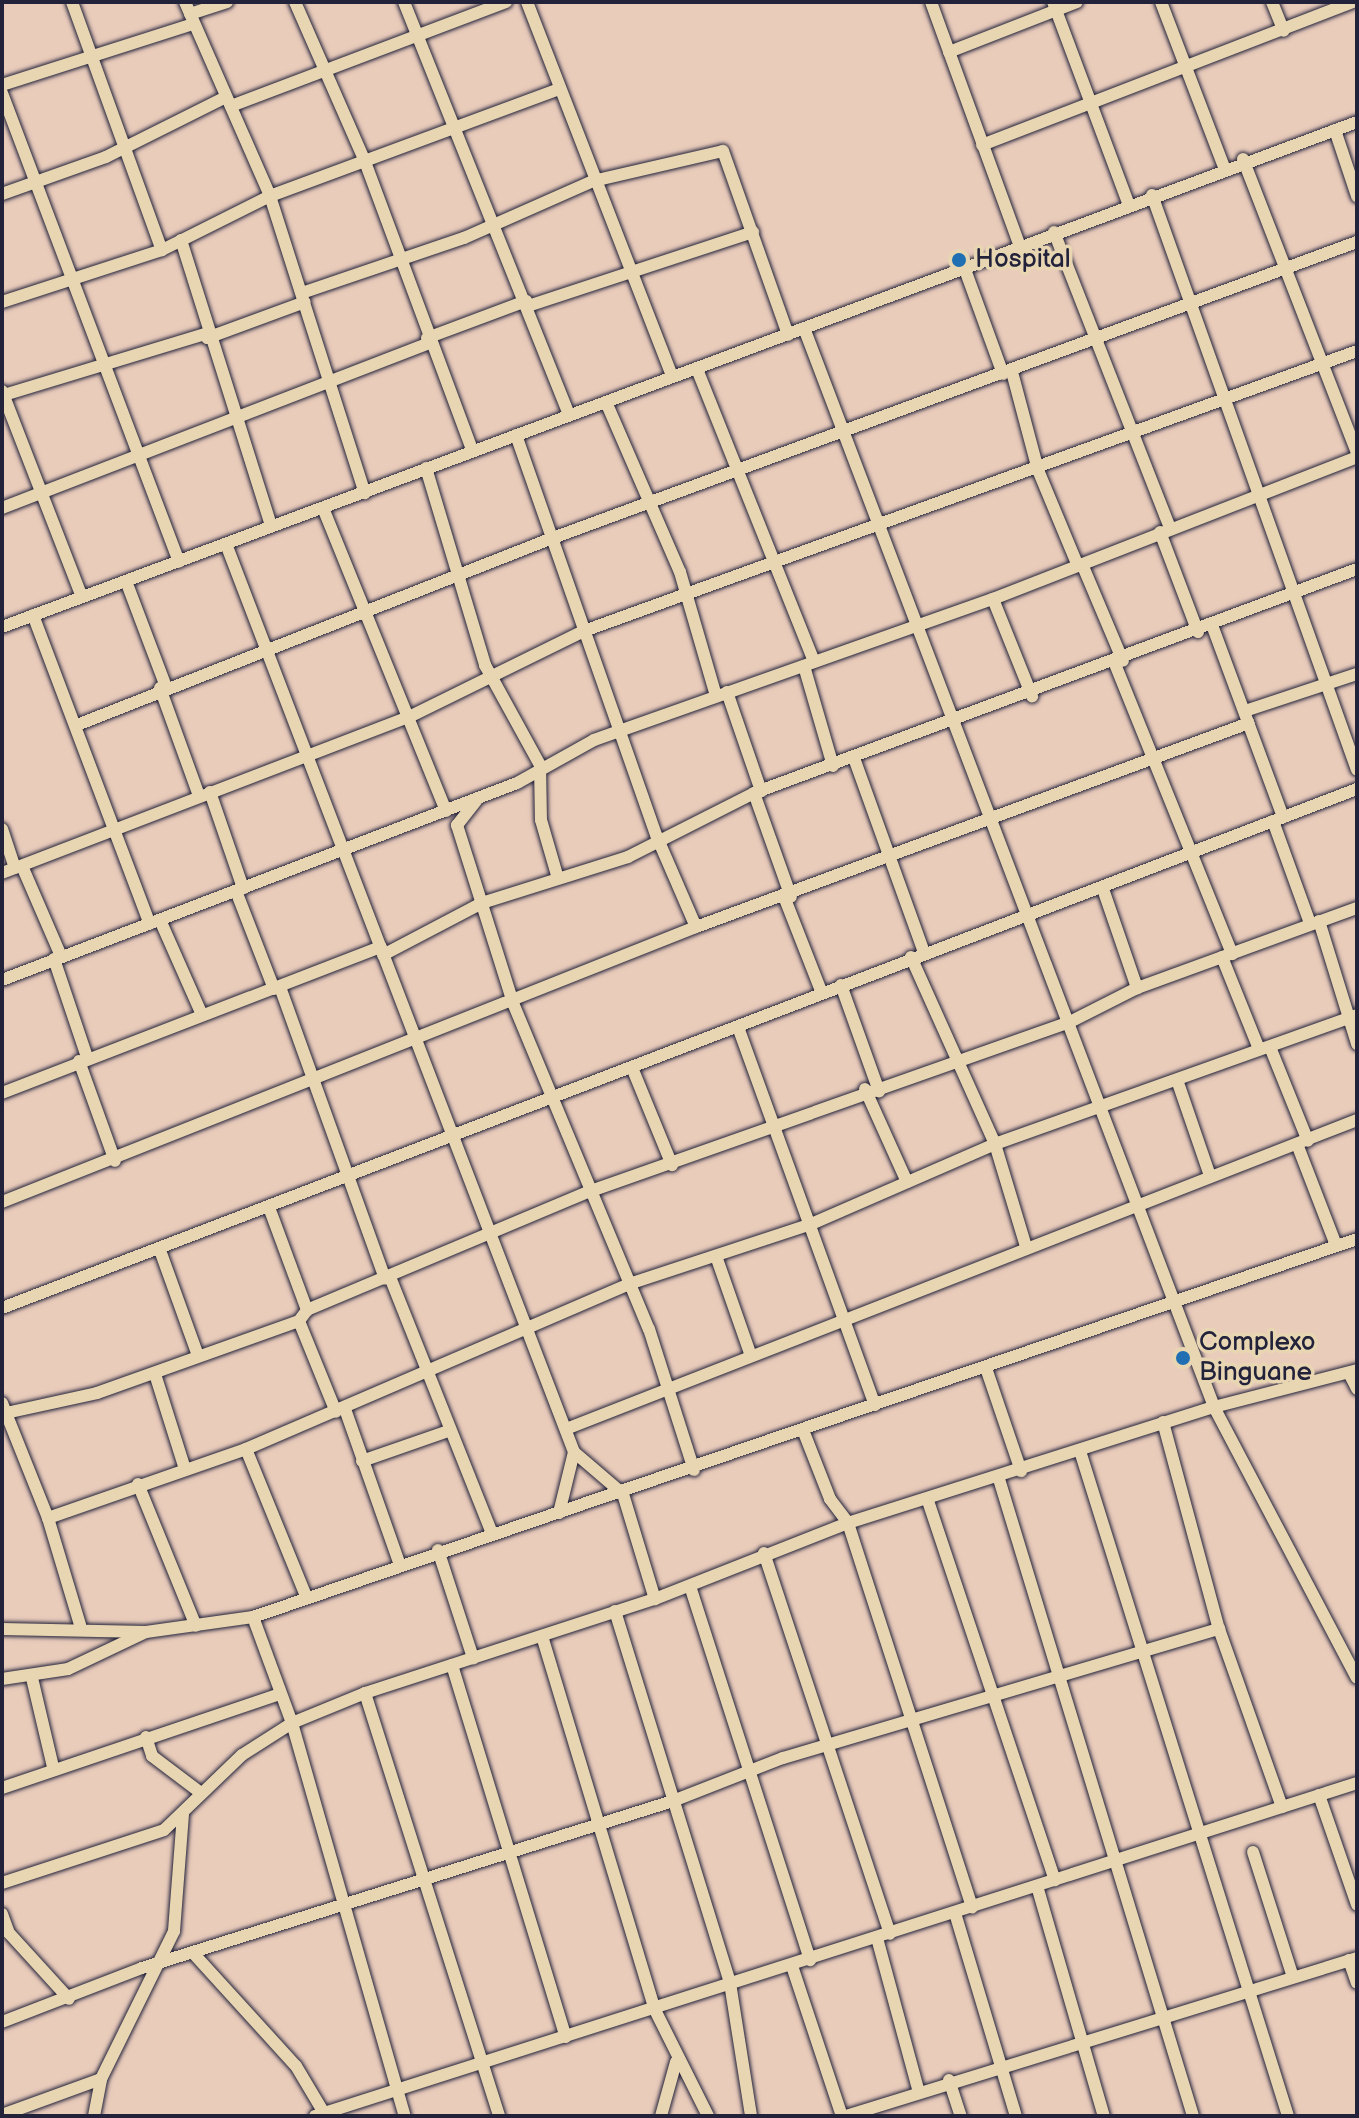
<!DOCTYPE html>
<html>
<head>
<meta charset="utf-8">
<style>
	body { margin:0 }
	#map { position:relative; width:1359px; height:2118px; overflow:hidden; background:#eaccbb; font-family:"Balsamiq Sans",sans-serif }
	div>[style] { position:absolute }
	.roads { filter:drop-shadow(0 0 2px #22223b) drop-shadow(0 0 2px #22223b) }
	.minor>* { height:12px; margin:-6px; padding:0 6px; transform-origin:6px; border-radius:6px; background:#e8d6b3 }
	.dots>* { width:22px; height:22px; translate:-50% -50%; box-sizing:border-box; border:4px solid #e8d6b3; border-radius:50% }
	span { translate:-50% -50%; white-space:nowrap; text-align:center; line-height:1.15; -webkit-text-stroke:7px #e8d6b3; paint-order:stroke }
	.poi-label { font-size:26px; color:#22223b }
	.left { translate:0 -50%; text-align:left }
	.frame { position:absolute; inset:0; border:4px solid #22223b; pointer-events:none }
</style>
</head>
<body>
<div id="map">
	<div class="roads">
		<div class="minor">
			<i style="left:72px;top:2px;width:264px;rotate:70.1deg"></i>
			<i style="left:185px;top:2px;width:212px;rotate:66.3deg"></i>
			<i style="left:270px;top:196px;width:312px;rotate:72.3deg"></i>
			<i style="left:295px;top:2px;width:171px;rotate:66.3deg"></i>
			<i style="left:364px;top:159px;width:310px;rotate:69.6deg"></i>
			<i style="left:404px;top:2px;width:445px;rotate:68.2deg"></i>
			<i style="left:527px;top:2px;width:401px;rotate:68.8deg"></i>
			<i style="left:931px;top:2px;width:258px;rotate:70deg"></i>
			<i style="left:1053px;top:2px;width:215px;rotate:69.5deg"></i>
			<i style="left:1161px;top:2px;width:177px;rotate:69.1deg"></i>
			<i style="left:1272px;top:2px;width:31px;rotate:68deg"></i>
			<i style="left:190px;top:14px;width:39px;rotate:-18deg"></i>
			<i style="left:949px;top:52px;width:137px;rotate:-21.3deg"></i>
			<i style="left:2px;top:85px;width:201px;rotate:-17.7deg"></i>
			<i style="left:2px;top:93px;width:501px;rotate:69.32deg"></i>
			<i style="left:231px;top:106px;width:294px;rotate:-20.7deg"></i>
			<i style="left:1335px;top:130px;width:70px;rotate:71.6deg"></i>
			<i style="left:982px;top:145px;width:398px;rotate:-21.1deg"></i>
			<i style="left:1243px;top:159px;width:315px;rotate:68.8deg"></i>
			<i style="left:2px;top:194px;width:110px;rotate:-19.6deg"></i>
			<i style="left:106px;top:157px;width:134px;rotate:-26.6deg"></i>
			<i style="left:1152px;top:195px;width:610px;rotate:70.38deg"></i>
			<i style="left:1054px;top:232px;width:318px;rotate:68.6deg"></i>
			<i style="left:181px;top:240px;width:299px;rotate:72.5deg"></i>
			<i style="left:963px;top:264px;width:117px;rotate:70deg"></i>
			<i style="left:302px;top:293px;width:171px;rotate:-18.8deg"></i>
			<i style="left:464px;top:238px;width:141px;rotate:-23.8deg"></i>
			<i style="left:593px;top:181px;width:133px;rotate:-13deg"></i>
			<i style="left:723px;top:151px;width:195px;rotate:70.5deg"></i>
			<i style="left:2px;top:302px;width:168px;rotate:-18deg"></i>
			<i style="left:162px;top:250px;width:121px;rotate:-26.6deg"></i>
			<i style="left:270px;top:196px;width:308px;rotate:-20.3deg"></i>
			<i style="left:528px;top:306px;width:237px;rotate:-18.2deg"></i>
			<i style="left:804px;top:328px;width:1154px;rotate:69.19deg"></i>
			<i style="left:1214px;top:1407px;width:306px;rotate:62.2deg"></i>
			<i style="left:207px;top:338px;width:104px;rotate:-20.2deg"></i>
			<i style="left:427px;top:338px;width:106px;rotate:-20.5deg"></i>
			<i style="left:697px;top:369px;width:315px;rotate:68.2deg"></i>
			<i style="left:1012px;top:372px;width:101px;rotate:75.1deg"></i>
			<i style="left:1038px;top:470px;width:104px;rotate:67.4deg"></i>
			<i style="left:2px;top:391px;width:219px;rotate:68.8deg"></i>
			<i style="left:4px;top:395px;width:210px;rotate:-16.9deg"></i>
			<i style="left:606px;top:402px;width:185px;rotate:66.5deg"></i>
			<i style="left:680px;top:572px;width:129px;rotate:73.8deg"></i>
			<i style="left:516px;top:435px;width:426px;rotate:70.7deg"></i>
			<i style="left:657px;top:837px;width:98px;rotate:66.6deg"></i>
			<i style="left:426px;top:468px;width:206px;rotate:73.3deg"></i>
			<i style="left:485px;top:665px;width:114px;rotate:61.2deg"></i>
			<i style="left:540px;top:765px;width:55px;rotate:89deg"></i>
			<i style="left:541px;top:820px;width:57px;rotate:73.8deg"></i>
			<i style="left:2px;top:508px;width:458px;rotate:-21.1deg"></i>
			<i style="left:323px;top:508px;width:327px;rotate:67.9deg"></i>
			<i style="left:1160px;top:532px;width:107px;rotate:69.2deg"></i>
			<i style="left:226px;top:544px;width:972px;rotate:69.03deg"></i>
			<i style="left:574px;top:1452px;width:65px;rotate:40.6deg"></i>
			<i style="left:623px;top:1494px;width:110px;rotate:73.1deg"></i>
			<i style="left:1082px;top:564px;width:105px;rotate:67.1deg"></i>
			<i style="left:126px;top:581px;width:113px;rotate:69.3deg"></i>
			<i style="left:993px;top:599px;width:105px;rotate:68.1deg"></i>
			<i style="left:33px;top:615px;width:330px;rotate:69.3deg"></i>
			<i style="left:1212px;top:625px;width:205px;rotate:69.7deg"></i>
			<i style="left:2px;top:627px;width:1446px;rotate:-20.44deg"></i>
			<i style="left:1115px;top:664px;width:313px;rotate:68deg"></i>
			<i style="left:804px;top:666px;width:104px;rotate:73.8deg"></i>
			<i style="left:160px;top:688px;width:115px;rotate:70.1deg"></i>
			<i style="left:727px;top:692px;width:105px;rotate:71deg"></i>
			<i style="left:1245px;top:711px;width:118px;rotate:-18.3deg"></i>
			<i style="left:77px;top:725px;width:508px;rotate:-21.47deg"></i>
			<i style="left:550px;top:539px;width:860px;rotate:-20.21deg"></i>
			<i style="left:854px;top:758px;width:206px;rotate:70.2deg"></i>
			<i style="left:210px;top:792px;width:102px;rotate:71deg"></i>
			<i style="left:754px;top:793px;width:110px;rotate:70.4deg"></i>
			<i style="left:476px;top:801px;width:31px;rotate:128deg"></i>
			<i style="left:457px;top:825px;width:187px;rotate:72.5deg"></i>
			<i style="left:513px;top:1003px;width:353px;rotate:67.4deg"></i>
			<i style="left:649px;top:1329px;width:148px;rotate:72.3deg"></i>
			<i style="left:1273px;top:821px;width:109px;rotate:70.1deg"></i>
			<i style="left:2px;top:829px;width:41px;rotate:71.6deg"></i>
			<i style="left:22px;top:866px;width:98px;rotate:66.6deg"></i>
			<i style="left:2px;top:873px;width:436px;rotate:-21deg"></i>
			<i style="left:409px;top:717px;width:195px;rotate:-26.2deg"></i>
			<i style="left:584px;top:631px;width:822px;rotate:-19.91deg"></i>
			<i style="left:1103px;top:889px;width:105px;rotate:71deg"></i>
			<i style="left:236px;top:891px;width:105px;rotate:68.8deg"></i>
			<i style="left:785px;top:899px;width:99px;rotate:68.6deg"></i>
			<i style="left:160px;top:920px;width:104px;rotate:66.1deg"></i>
			<i style="left:1319px;top:921px;width:129px;rotate:72.8deg"></i>
			<i style="left:383px;top:955px;width:112px;rotate:-27.7deg"></i>
			<i style="left:482px;top:903px;width:153px;rotate:-17.5deg"></i>
			<i style="left:628px;top:857px;width:141px;rotate:-26.9deg"></i>
			<i style="left:754px;top:793px;width:643px;rotate:-20.38deg"></i>
			<i style="left:911px;top:957px;width:205px;rotate:65.8deg"></i>
			<i style="left:995px;top:1144px;width:108px;rotate:73.2deg"></i>
			<i style="left:1222px;top:957px;width:99px;rotate:68.1deg"></i>
			<i style="left:54px;top:959px;width:103px;rotate:71.4deg"></i>
			<i style="left:2px;top:980px;width:551px;rotate:-20.93deg"></i>
			<i style="left:517px;top:783px;width:88px;rotate:-29.2deg"></i>
			<i style="left:594px;top:740px;width:423px;rotate:-19.5deg"></i>
			<i style="left:993px;top:599px;width:391px;rotate:-21.3deg"></i>
			<i style="left:841px;top:985px;width:113px;rotate:70.3deg"></i>
			<i style="left:280px;top:987px;width:310px;rotate:70.2deg"></i>
			<i style="left:738px;top:1027px;width:402px;rotate:70.1deg"></i>
			<i style="left:1270px;top:1047px;width:101px;rotate:68deg"></i>
			<i style="left:79px;top:1061px;width:106px;rotate:70.2deg"></i>
			<i style="left:633px;top:1070px;width:103px;rotate:67.7deg"></i>
			<i style="left:1177px;top:1080px;width:102px;rotate:71deg"></i>
			<i style="left:865px;top:1089px;width:102px;rotate:65.7deg"></i>
			<i style="left:2px;top:1093px;width:406px;rotate:-21.1deg"></i>
			<i style="left:1297px;top:1144px;width:108px;rotate:68.9deg"></i>
			<i style="left:2px;top:1202px;width:746px;rotate:-21.62deg"></i>
			<i style="left:696px;top:927px;width:589px;rotate:-20.25deg"></i>
			<i style="left:270px;top:1210px;width:107px;rotate:69.7deg"></i>
			<i style="left:161px;top:1253px;width:109px;rotate:70.2deg"></i>
			<i style="left:716px;top:1256px;width:103px;rotate:70.7deg"></i>
			<i style="left:390px;top:1277px;width:273px;rotate:68.3deg"></i>
			<i style="left:2px;top:1308px;width:1451px;rotate:-20.96deg"></i>
			<i style="left:299px;top:1321px;width:98px;rotate:67.9deg"></i>
			<i style="left:986px;top:1368px;width:109px;rotate:71.2deg"></i>
			<i style="left:1349px;top:1373px;width:18px;rotate:63deg"></i>
			<i style="left:155px;top:1374px;width:100px;rotate:72.5deg"></i>
			<i style="left:2px;top:1403px;width:124px;rotate:68.2deg"></i>
			<i style="left:48px;top:1518px;width:112px;rotate:73.3deg"></i>
			<i style="left:345px;top:1409px;width:165px;rotate:70.6deg"></i>
			<i style="left:6px;top:1413px;width:93px;rotate:-12.4deg"></i>
			<i style="left:97px;top:1393px;width:214px;rotate:-19.6deg"></i>
			<i style="left:299px;top:1321px;width:14px;rotate:-54deg"></i>
			<i style="left:307px;top:1310px;width:305px;rotate:-22.8deg"></i>
			<i style="left:588px;top:1192px;width:511px;rotate:-19.43deg"></i>
			<i style="left:1070px;top:1022px;width:75px;rotate:-26.9deg"></i>
			<i style="left:1137px;top:988px;width:234px;rotate:-20deg"></i>
			<i style="left:1163px;top:1422px;width:214px;rotate:74.9deg"></i>
			<i style="left:1219px;top:1629px;width:189px;rotate:70.5deg"></i>
			<i style="left:566px;top:1429px;width:849px;rotate:-21.34deg"></i>
			<i style="left:803px;top:1430px;width:74px;rotate:68.6deg"></i>
			<i style="left:830px;top:1499px;width:30px;rotate:53deg"></i>
			<i style="left:848px;top:1523px;width:404px;rotate:72.1deg"></i>
			<i style="left:246px;top:1449px;width:159px;rotate:67.8deg"></i>
			<i style="left:1080px;top:1451px;width:697px;rotate:72.63deg"></i>
			<i style="left:362px;top:1461px;width:91px;rotate:-19.2deg"></i>
			<i style="left:999px;top:1479px;width:666px;rotate:73.06deg"></i>
			<i style="left:138px;top:1484px;width:153px;rotate:67.8deg"></i>
			<i style="left:928px;top:1501px;width:400px;rotate:71.5deg"></i>
			<i style="left:559px;top:1513px;width:63px;rotate:-76.2deg"></i>
			<i style="left:48px;top:1518px;width:210px;rotate:-19.2deg"></i>
			<i style="left:246px;top:1449px;width:417px;rotate:-23.3deg"></i>
			<i style="left:629px;top:1284px;width:192px;rotate:-18.2deg"></i>
			<i style="left:811px;top:1224px;width:201px;rotate:-23.5deg"></i>
			<i style="left:995px;top:1144px;width:384px;rotate:-19.6deg"></i>
			<i style="left:438px;top:1550px;width:114px;rotate:72deg"></i>
			<i style="left:764px;top:1553px;width:401px;rotate:71.7deg"></i>
			<i style="left:690px;top:1586px;width:393px;rotate:72.2deg"></i>
			<i style="left:615px;top:1611px;width:389px;rotate:72.8deg"></i>
			<i style="left:730px;top:1983px;width:135px;rotate:81deg"></i>
			<i style="left:253px;top:1617px;width:113px;rotate:69.8deg"></i>
			<i style="left:292px;top:1723px;width:409px;rotate:74deg"></i>
			<i style="left:2px;top:1629px;width:144px;rotate:1.2deg"></i>
			<i style="left:146px;top:1632px;width:108px;rotate:-8deg"></i>
			<i style="left:253px;top:1617px;width:1167px;rotate:-18.9deg"></i>
			<i style="left:542px;top:1636px;width:388px;rotate:73.2deg"></i>
			<i style="left:654px;top:2008px;width:121px;rotate:63.4deg"></i>
			<i style="left:452px;top:1665px;width:389px;rotate:73deg"></i>
			<i style="left:32px;top:1678px;width:91px;rotate:76.7deg"></i>
			<i style="left:2px;top:1679px;width:67px;rotate:-8.6deg"></i>
			<i style="left:68px;top:1669px;width:86px;rotate:-25.4deg"></i>
			<i style="left:365px;top:1693px;width:444px;rotate:72.4deg"></i>
			<i style="left:146px;top:1737px;width:20px;rotate:72deg"></i>
			<i style="left:152px;top:1756px;width:61px;rotate:37.1deg"></i>
			<i style="left:2px;top:1788px;width:293px;rotate:-18.7deg"></i>
			<i style="left:1319px;top:1795px;width:116px;rotate:70.9deg"></i>
			<i style="left:1253px;top:1852px;width:131px;rotate:72.3deg"></i>
			<i style="left:2px;top:1883px;width:170px;rotate:-18.1deg"></i>
			<i style="left:164px;top:1830px;width:108px;rotate:-43.9deg"></i>
			<i style="left:242px;top:1755px;width:59px;rotate:-32.6deg"></i>
			<i style="left:292px;top:1723px;width:79px;rotate:-22.3deg"></i>
			<i style="left:365px;top:1693px;width:305px;rotate:-18deg"></i>
			<i style="left:655px;top:1599px;width:207px;rotate:-21.5deg"></i>
			<i style="left:848px;top:1523px;width:384px;rotate:-17.6deg"></i>
			<i style="left:1214px;top:1407px;width:148px;rotate:-14.5deg"></i>
			<i style="left:1037px;top:1886px;width:240px;rotate:73.8deg"></i>
			<i style="left:955px;top:1913px;width:212px;rotate:73.3deg"></i>
			<i style="left:2px;top:1914px;width:20px;rotate:70deg"></i>
			<i style="left:9px;top:1933px;width:89px;rotate:47.7deg"></i>
			<i style="left:877px;top:1938px;width:156px;rotate:74.8deg"></i>
			<i style="left:194px;top:1954px;width:151px;rotate:47.7deg"></i>
			<i style="left:296px;top:2066px;width:55px;rotate:59.2deg"></i>
			<i style="left:1349px;top:1960px;width:24px;rotate:71deg"></i>
			<i style="left:792px;top:1966px;width:158px;rotate:71.6deg"></i>
			<i style="left:2px;top:2022px;width:150px;rotate:-21.1deg"></i>
			<i style="left:142px;top:1968px;width:557px;rotate:-17.46deg"></i>
			<i style="left:673px;top:1801px;width:118px;rotate:-21.4deg"></i>
			<i style="left:783px;top:1758px;width:455px;rotate:-16.5deg"></i>
			<i style="left:949px;top:2080px;width:38px;rotate:72deg"></i>
			<i style="left:2px;top:2115px;width:105px;rotate:-20deg"></i>
			<i style="left:94px;top:2116px;width:38px;rotate:-79deg"></i>
			<i style="left:101px;top:2079px;width:165px;rotate:-63.7deg"></i>
			<i style="left:174px;top:1931px;width:118px;rotate:-85.6deg"></i>
			<i style="left:315px;top:2116px;width:1094px;rotate:-17.72deg"></i>
			<i style="left:661px;top:2116px;width:56px;rotate:-74.5deg"></i>
			<i style="left:846px;top:2116px;width:535px;rotate:-17.18deg"></i>
		</div>
	</div>
	<div class="dots">
		<i style="left:959px;top:260px;background:#1f6fb2"></i>
		<i style="left:1183px;top:1358px;background:#1f6fb2"></i>
	</div>
	<div class="poi-label">
		<span class="left" style="left:975px;top:260px">Hospital</span>
		<span class="left" style="left:1199px;top:1358px">Complexo<br>Binguane</span>
	</div>
	<div class="frame"></div>
</div>
</body>
</html>
